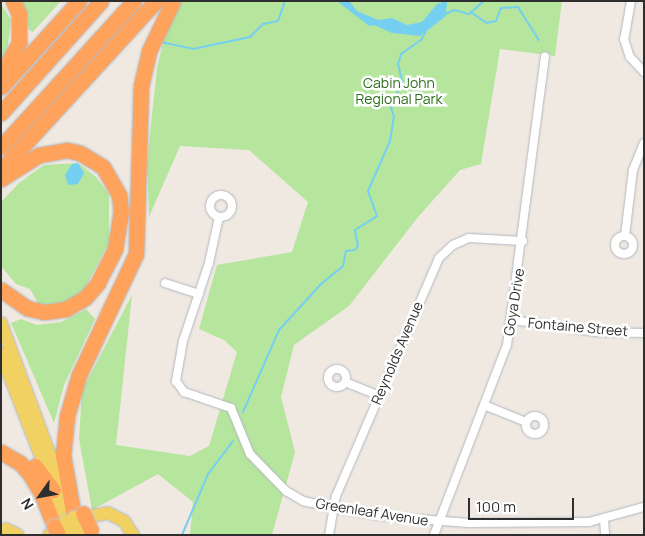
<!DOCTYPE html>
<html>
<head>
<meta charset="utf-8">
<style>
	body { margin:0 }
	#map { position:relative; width:645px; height:536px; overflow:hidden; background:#efe9e1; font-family:Manrope,sans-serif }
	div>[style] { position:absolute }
	.green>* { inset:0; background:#b6e59e }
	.water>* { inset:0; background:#75cff0 }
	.stream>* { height:2px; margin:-1px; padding:0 1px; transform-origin:1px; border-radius:1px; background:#75cff0 }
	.roads { filter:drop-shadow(0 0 1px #b4b7c1) drop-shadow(0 0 1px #b4b7c1) }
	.street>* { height:8px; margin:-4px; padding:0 4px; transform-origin:4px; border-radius:4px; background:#fff }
	.street>.ring { margin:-4px; padding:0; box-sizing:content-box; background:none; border:8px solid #fff; border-radius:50% }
	.primary>* { height:12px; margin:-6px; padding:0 6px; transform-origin:6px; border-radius:6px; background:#f2d163 }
	.highway>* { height:15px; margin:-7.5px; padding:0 7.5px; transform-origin:7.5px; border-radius:7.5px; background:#ffa35c }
	.bridges { filter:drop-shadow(0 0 1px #c9c9c9) drop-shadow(0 0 1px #c9c9c9) }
	.primary-bridge>* { height:12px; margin:-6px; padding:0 6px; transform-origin:6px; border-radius:6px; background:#f2d163 }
	.highway-bridge>* { height:15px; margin:-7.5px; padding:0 7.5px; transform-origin:7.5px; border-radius:7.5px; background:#ffa35c }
	span { translate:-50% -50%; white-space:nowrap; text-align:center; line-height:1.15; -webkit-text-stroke:5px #fff; paint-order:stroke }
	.park-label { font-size:14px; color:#2c6e1b }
	.street-label { font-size:14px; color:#2e2e2e }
	.frame { position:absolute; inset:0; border:2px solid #2e2e2e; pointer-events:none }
	.north { position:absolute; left:15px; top:471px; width:50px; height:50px; -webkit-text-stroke:4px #fff; paint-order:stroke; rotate:238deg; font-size:14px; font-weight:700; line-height:20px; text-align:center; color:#2e2e2e }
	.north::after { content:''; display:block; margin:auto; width:18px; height:22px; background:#2e2e2e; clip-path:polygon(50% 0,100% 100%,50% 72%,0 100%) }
	.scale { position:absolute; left:468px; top:498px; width:106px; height:22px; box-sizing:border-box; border:2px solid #2e2e2e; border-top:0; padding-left:6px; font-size:15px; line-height:18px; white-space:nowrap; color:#2e2e2e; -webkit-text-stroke:4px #fff; paint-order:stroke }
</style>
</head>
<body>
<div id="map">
	<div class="green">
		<i style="clip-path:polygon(22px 1px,61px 1px,33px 32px,29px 30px)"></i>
		<i style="clip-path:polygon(180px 1px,562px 1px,555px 56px,500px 49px,481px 164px,460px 170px,418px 217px,349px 306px,294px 345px,281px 397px,295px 452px,272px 535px,190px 535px,193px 502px,158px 474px,92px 510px,79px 439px,82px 390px,132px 295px,116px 445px,190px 456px,209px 446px,237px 352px,224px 340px,199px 329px,217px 265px,292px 252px,308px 202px,249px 150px,180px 146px,149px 217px,147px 162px,157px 68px,166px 30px)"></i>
		<i style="clip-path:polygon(1px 4px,11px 20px,7px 52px,1px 59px)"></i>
		<i style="clip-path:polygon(78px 163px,96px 177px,109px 194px,109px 243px,83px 292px,62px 305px,39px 305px,30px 289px,16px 284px,1px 266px,1px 202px,19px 183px,44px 165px)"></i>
		<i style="clip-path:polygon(86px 309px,95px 319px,64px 385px,54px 423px,11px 323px,21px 319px,37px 325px,61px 322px)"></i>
	</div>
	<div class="water">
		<i style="clip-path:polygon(337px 1px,349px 1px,357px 11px,378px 20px,392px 18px,407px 25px,422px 22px,437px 4px,447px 1px,446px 16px,420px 36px,392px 33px,374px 25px,369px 26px)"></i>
		<i style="clip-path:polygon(78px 163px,84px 173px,78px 184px,68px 185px,65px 175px,72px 164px)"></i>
	</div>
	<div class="stream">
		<i style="left:472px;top:13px;width:18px;rotate:34deg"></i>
		<i style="left:487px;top:23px;width:9px;rotate:-13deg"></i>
		<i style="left:496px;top:21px;width:14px;rotate:-69deg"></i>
		<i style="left:501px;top:8px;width:17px;rotate:-3deg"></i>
		<i style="left:518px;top:7px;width:39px;rotate:58deg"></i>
		<i style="left:446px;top:14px;width:9px;rotate:-27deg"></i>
		<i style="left:454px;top:10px;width:16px;rotate:15deg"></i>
		<i style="left:469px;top:14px;width:20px;rotate:-41deg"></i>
		<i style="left:161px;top:42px;width:33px;rotate:12deg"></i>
		<i style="left:193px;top:49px;width:58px;rotate:-11.9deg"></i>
		<i style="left:250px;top:37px;width:18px;rotate:-45deg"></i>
		<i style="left:263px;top:24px;width:15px;rotate:-11deg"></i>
		<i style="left:278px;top:21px;width:21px;rotate:-71deg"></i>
		<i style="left:243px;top:412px;width:90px;rotate:-66.3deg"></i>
		<i style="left:279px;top:330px;width:62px;rotate:-47.6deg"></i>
		<i style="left:321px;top:284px;width:28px;rotate:-39deg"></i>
		<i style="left:343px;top:266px;width:15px;rotate:-79deg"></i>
		<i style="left:346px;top:251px;width:9px;rotate:-6deg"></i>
		<i style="left:355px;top:250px;width:5px;rotate:-53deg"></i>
		<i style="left:358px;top:246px;width:16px;rotate:-101deg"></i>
		<i style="left:355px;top:230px;width:26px;rotate:-32deg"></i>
		<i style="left:377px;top:216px;width:27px;rotate:-110deg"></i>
		<i style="left:368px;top:191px;width:55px;rotate:-66.3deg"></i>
		<i style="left:390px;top:141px;width:24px;rotate:-81deg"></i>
		<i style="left:394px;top:117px;width:10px;rotate:-107deg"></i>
		<i style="left:391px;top:107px;width:28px;rotate:-67deg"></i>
		<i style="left:402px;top:81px;width:17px;rotate:-103deg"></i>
		<i style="left:398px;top:64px;width:10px;rotate:-73deg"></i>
		<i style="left:401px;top:54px;width:24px;rotate:-35deg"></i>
		<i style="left:421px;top:40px;width:10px;rotate:-61deg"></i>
		<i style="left:182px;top:535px;width:66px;rotate:-66.9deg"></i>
		<i style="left:208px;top:474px;width:41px;rotate:-52.9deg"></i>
	</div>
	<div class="roads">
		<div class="street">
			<i style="left:631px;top:1px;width:39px;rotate:100deg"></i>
			<i style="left:624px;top:39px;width:19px;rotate:72deg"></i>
			<i style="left:630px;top:57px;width:21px;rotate:47deg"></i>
			<i class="ring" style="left:210px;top:195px;width:14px;height:14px"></i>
			<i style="left:219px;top:217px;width:47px;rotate:102.3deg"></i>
			<i style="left:209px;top:263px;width:82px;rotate:108.4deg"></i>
			<i style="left:183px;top:341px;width:41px;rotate:99.9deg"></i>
			<i style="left:176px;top:381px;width:14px;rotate:54deg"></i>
			<i style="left:184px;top:392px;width:50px;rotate:18.8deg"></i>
			<i style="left:231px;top:408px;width:50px;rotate:67.6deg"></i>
			<i style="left:250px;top:454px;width:52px;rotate:45.8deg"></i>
			<i style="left:286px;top:491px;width:20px;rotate:30deg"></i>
			<i style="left:303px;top:501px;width:32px;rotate:13deg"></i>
			<i style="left:334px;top:508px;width:47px;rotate:9.9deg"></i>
			<i style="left:380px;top:516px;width:89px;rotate:4.5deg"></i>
			<i style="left:469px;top:523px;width:120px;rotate:-0.5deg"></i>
			<i style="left:589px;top:522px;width:57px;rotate:-15.3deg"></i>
			<i class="ring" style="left:615px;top:236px;width:10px;height:10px"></i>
			<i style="left:625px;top:236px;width:66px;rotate:-83.1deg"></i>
			<i style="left:633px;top:170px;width:29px;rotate:-68deg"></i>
			<i style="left:165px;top:283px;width:36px;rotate:18deg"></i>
			<i style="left:513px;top:320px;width:84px;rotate:8.2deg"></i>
			<i style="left:596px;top:332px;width:48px;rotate:1.2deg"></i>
			<i class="ring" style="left:328px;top:369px;width:10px;height:10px"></i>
			<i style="left:345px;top:382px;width:37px;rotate:22deg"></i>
			<i style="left:484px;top:405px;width:45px;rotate:22deg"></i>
			<i class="ring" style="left:526px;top:416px;width:10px;height:10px"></i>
			<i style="left:604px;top:519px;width:16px;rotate:86deg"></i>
			<i style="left:329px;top:535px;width:40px;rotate:-80deg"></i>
			<i style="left:336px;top:496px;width:259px;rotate:-66.6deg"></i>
			<i style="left:439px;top:258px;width:19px;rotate:-43deg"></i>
			<i style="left:453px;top:245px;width:17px;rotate:-24deg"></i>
			<i style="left:469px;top:238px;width:54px;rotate:3.2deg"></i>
			<i style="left:434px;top:535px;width:204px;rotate:-69deg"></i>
			<i style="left:507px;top:345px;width:291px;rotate:-82.5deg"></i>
		</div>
		<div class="primary">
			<i style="left:1px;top:323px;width:190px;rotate:69.7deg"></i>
			<i style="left:1px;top:354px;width:179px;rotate:68.7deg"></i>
			<i style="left:6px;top:529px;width:13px;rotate:27deg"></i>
			<i style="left:49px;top:535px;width:47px;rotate:-23.8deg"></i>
			<i style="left:92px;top:516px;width:16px;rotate:-11deg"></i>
			<i style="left:108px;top:513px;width:18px;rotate:27deg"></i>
			<i style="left:124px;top:521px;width:17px;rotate:57deg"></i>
		</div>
		<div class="highway">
			<i style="left:1px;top:75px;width:38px;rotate:-61deg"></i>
			<i style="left:19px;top:42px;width:28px;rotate:-90deg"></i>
			<i style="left:19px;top:14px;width:14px;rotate:-115deg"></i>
			<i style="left:1px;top:87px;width:116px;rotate:-47.8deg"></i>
			<i style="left:1px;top:113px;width:150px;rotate:-48.2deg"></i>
			<i style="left:1px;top:147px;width:197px;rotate:-47.7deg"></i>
			<i style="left:1px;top:170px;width:229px;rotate:-47.5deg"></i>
			<i style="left:1px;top:179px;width:45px;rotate:-32.3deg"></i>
			<i style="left:39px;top:155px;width:28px;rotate:-10deg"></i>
			<i style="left:67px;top:150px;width:13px;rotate:13deg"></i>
			<i style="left:80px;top:153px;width:27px;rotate:31deg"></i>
			<i style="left:103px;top:167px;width:32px;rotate:60deg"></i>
			<i style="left:119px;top:195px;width:16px;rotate:83deg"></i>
			<i style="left:121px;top:211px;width:38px;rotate:99deg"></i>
			<i style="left:115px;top:249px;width:38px;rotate:117deg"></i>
			<i style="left:98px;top:283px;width:20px;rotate:131deg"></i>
			<i style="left:85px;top:298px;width:22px;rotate:150deg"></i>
			<i style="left:66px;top:309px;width:22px;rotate:172deg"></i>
			<i style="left:44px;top:312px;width:17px;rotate:-167deg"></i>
			<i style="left:27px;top:308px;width:32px;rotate:-145deg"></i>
			<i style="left:1px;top:452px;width:22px;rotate:30deg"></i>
			<i style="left:20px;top:463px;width:13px;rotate:48deg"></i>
			<i style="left:29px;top:473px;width:23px;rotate:59deg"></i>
			<i style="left:41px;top:493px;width:35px;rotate:68deg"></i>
			<i style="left:35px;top:466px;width:30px;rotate:53deg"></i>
			<i style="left:74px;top:517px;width:63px;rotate:-100.1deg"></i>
			<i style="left:63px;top:455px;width:39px;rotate:-84deg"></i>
			<i style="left:67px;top:416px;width:43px;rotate:-73.7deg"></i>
			<i style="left:79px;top:375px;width:134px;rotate:-64.8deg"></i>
			<i style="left:136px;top:254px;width:168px;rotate:-88.3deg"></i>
			<i style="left:141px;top:86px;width:36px;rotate:-77deg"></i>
			<i style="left:149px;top:51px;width:55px;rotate:-64.4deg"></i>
		</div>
	</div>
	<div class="bridges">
		<div class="primary-bridge">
			<i style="left:74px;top:517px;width:18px;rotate:68deg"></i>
			<i style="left:66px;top:521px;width:15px;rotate:67deg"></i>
		</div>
		<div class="highway-bridge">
			<i style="left:83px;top:513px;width:19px;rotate:65deg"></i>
			<i style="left:54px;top:526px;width:10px;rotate:66deg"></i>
		</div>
	</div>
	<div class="park-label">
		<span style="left:399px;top:91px">Cabin John<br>Regional Park</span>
	</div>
	<div class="street-label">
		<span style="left:514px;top:302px;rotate:-81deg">Goya Drive</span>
		<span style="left:578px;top:327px;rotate:5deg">Fontaine Street</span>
		<span style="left:397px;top:353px;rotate:-67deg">Reynolds Avenue</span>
		<span style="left:372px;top:512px;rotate:9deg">Greenleaf Avenue</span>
	</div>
	<div class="frame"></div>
	<div class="north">N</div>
	<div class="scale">100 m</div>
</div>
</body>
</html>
